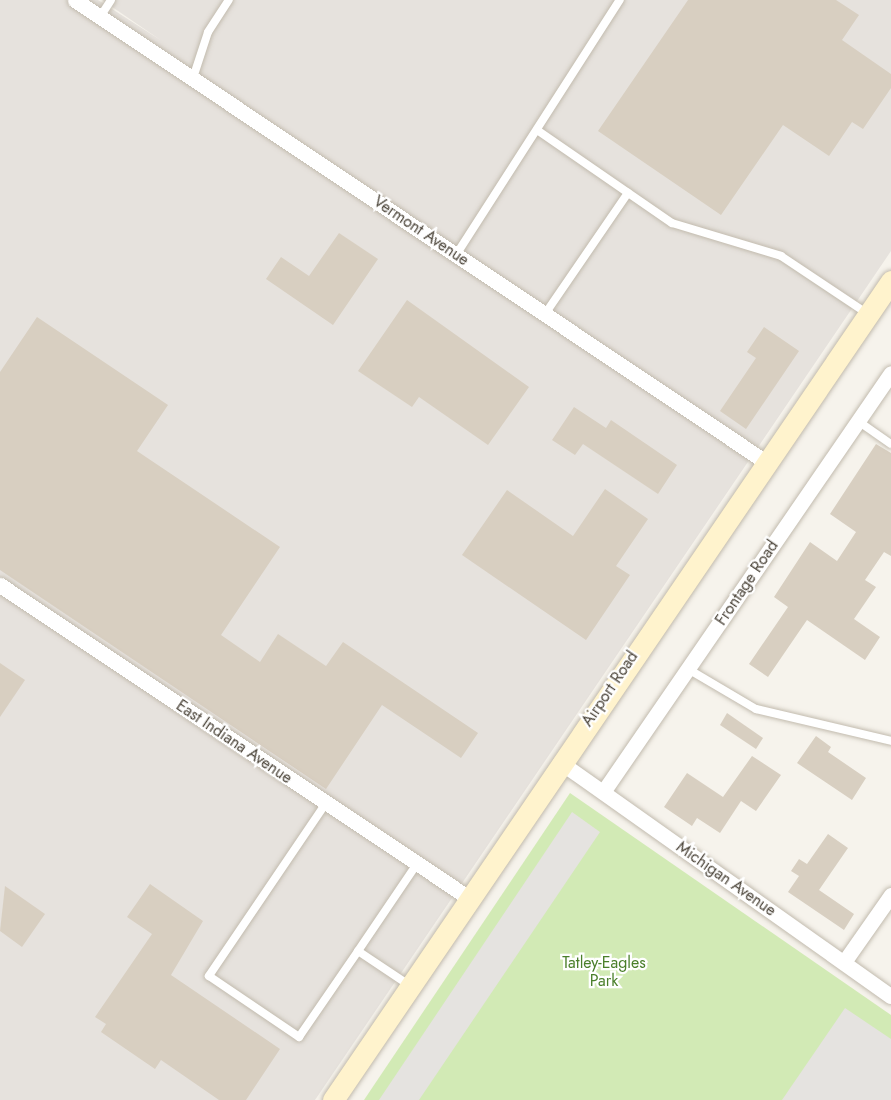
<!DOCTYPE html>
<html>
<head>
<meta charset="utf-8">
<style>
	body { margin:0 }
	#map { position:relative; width:891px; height:1100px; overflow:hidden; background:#f6f3ec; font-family:Jost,sans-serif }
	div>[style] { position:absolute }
	.industrial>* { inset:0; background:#e6e2dd }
	.green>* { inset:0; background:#d2eab5 }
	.parking>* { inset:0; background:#e5e3e0 }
	.building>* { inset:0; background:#d8cfc1 }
	.roads { filter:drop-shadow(0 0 2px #c2bbae) drop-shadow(0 0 2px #c2bbae) }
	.lane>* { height:8px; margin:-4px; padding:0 4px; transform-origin:4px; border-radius:4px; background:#fff }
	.street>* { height:15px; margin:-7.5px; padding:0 7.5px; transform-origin:7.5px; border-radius:7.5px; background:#fff }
	.secondary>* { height:21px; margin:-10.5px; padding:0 10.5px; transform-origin:10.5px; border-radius:10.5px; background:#fff3cd }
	span { translate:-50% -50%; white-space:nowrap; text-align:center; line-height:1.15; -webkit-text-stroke:4.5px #fff; paint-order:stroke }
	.street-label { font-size:16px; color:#4b4439 }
	.park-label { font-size:16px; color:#4a7f2a }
</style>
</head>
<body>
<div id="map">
	<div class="industrial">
		<i style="clip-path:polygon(0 0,98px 0,162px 41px,102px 0,891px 0,891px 251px,315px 1100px,0 1100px)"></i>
	</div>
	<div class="green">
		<i style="clip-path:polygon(570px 793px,891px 1015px,891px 1100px,364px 1100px)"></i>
	</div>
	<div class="parking">
		<i style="clip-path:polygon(572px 812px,600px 832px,419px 1100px,379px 1100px)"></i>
		<i style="clip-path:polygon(845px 1008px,891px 1039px,891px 1100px,782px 1100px)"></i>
	</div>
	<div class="building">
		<i style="clip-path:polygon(688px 0,836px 0,859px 15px,842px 40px,891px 74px,891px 88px,863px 129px,852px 122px,829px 156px,783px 125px,721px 215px,598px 131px)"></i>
		<i style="clip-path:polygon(339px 233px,378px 259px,333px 325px,266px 279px,281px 257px,309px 276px)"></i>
		<i style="clip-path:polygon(407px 300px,529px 387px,488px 445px,419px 397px,412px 407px,358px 371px)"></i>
		<i style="clip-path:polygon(37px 317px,168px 405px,137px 451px,280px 547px,221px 635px,260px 662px,278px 634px,326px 666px,343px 642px,478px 733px,461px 758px,382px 705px,326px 789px,0 570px,0 372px)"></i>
		<i style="clip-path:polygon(764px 327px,799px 351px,746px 429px,720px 411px,756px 358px,747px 352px)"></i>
		<i style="clip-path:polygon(574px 407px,606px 428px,611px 420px,677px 465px,658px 494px,583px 444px,575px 455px,552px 440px)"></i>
		<i style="clip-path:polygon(876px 444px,891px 453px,891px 556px,884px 552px,865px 580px,876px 587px,854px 619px,880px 637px,865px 660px,807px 620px,768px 677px,749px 664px,788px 607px,774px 597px,810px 542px,837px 561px,856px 532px,830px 514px)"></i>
		<i style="clip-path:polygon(605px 489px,648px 519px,616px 566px,630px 575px,586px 640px,462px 555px,507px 490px,573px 536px)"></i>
		<i style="clip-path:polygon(0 663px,25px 680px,0 717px)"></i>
		<i style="clip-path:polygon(727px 713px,763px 738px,756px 749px,720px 725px)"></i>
		<i style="clip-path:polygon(816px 736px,831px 747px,828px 752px,866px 778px,852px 800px,797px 763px)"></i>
		<i style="clip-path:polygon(752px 756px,781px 775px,756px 811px,741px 801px,720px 833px,697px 818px,692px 826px,664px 807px,687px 773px,723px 797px)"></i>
		<i style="clip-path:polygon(828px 834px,848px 848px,819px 890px,854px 914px,844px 930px,788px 892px,799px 876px,791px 871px,799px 859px,807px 864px)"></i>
		<i style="clip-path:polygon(150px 884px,203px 921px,171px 975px,280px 1049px,246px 1100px,219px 1100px,161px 1060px,155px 1069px,101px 1032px,106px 1024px,95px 1017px,152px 934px,127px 917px)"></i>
		<i style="clip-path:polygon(5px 886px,45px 914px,22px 947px,0 931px)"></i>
	</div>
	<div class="roads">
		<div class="lane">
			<i style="left:100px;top:17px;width:20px;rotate:-57deg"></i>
			<i style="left:193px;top:78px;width:48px;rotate:-71.9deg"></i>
			<i style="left:208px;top:32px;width:38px;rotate:-57deg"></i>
			<i style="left:537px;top:130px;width:164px;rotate:34.6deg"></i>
			<i style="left:672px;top:223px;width:114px;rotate:16.8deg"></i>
			<i style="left:781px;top:256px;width:105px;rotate:33.7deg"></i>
			<i style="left:456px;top:255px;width:303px;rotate:-57.3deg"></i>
			<i style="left:545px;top:314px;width:147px;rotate:-55.6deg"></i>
			<i style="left:858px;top:421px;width:40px;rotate:34.9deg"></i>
			<i style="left:688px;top:669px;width:79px;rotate:30.5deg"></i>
			<i style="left:756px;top:709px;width:139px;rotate:13.3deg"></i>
			<i style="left:326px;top:803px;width:209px;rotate:124.1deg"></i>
			<i style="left:209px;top:976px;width:109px;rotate:34.1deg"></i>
			<i style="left:299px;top:1037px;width:104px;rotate:-55.5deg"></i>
			<i style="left:358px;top:951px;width:61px;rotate:33.7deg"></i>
			<i style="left:358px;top:951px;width:105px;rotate:-55.9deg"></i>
		</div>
		<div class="street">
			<i style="left:75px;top:0;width:831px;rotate:33.77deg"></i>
			<i style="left:0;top:585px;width:564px;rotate:33.72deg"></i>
			<i style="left:560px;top:762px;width:405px;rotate:35.3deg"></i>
			<i style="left:603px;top:792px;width:508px;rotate:-55.5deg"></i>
			<i style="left:844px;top:962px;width:82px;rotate:-55deg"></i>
		</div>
		<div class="secondary">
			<i style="left:333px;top:1100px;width:991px;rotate:-55.73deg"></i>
		</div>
	</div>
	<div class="street-label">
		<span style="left:421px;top:231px;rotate:34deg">Vermont Avenue</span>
		<span style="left:747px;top:583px;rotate:-56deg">Frontage Road</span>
		<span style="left:610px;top:689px;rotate:-56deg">Airport Road</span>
		<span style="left:234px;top:742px;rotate:34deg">East Indiana Avenue</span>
		<span style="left:726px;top:879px;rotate:35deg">Michigan Avenue</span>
	</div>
	<div class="park-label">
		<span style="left:604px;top:972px">Tatley-Eagles<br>Park</span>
	</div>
</div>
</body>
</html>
